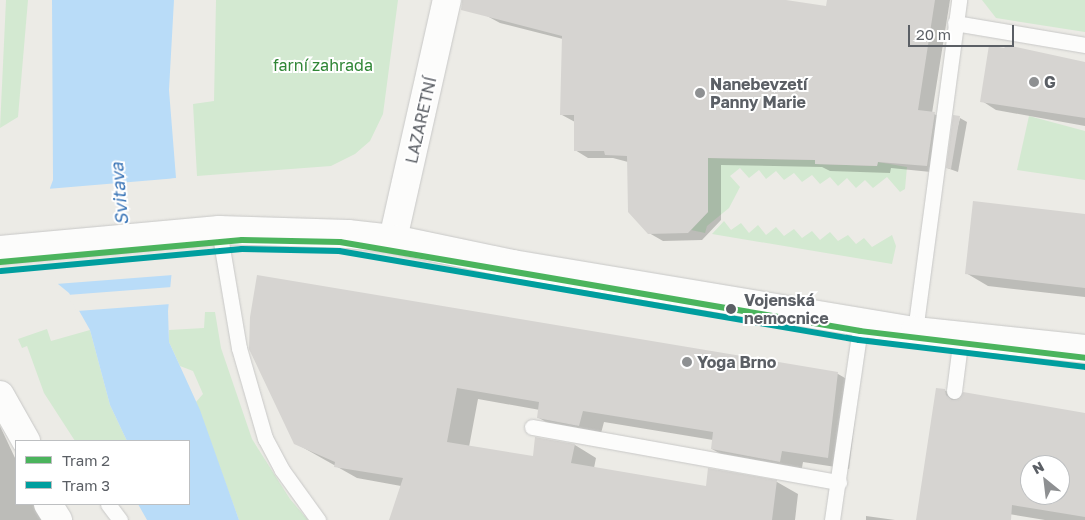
<!DOCTYPE html>
<html>
<head>
<meta charset="utf-8">
<style>
	body { margin:0 }
	#map { position:relative; width:1085px; height:520px; overflow:hidden; background:#ecebe6; font-family:"Golos Text",sans-serif }
	div>[style] { position:absolute }
	.green>* { inset:0; background:#d3e9d1 }
	.water>* { inset:0; background:#b9dcf8 }
	.pier>* { inset:0; background:#ecebe6 }
	.shadow>* { inset:0; background:#0003 }
	.building>* { inset:0; background:#d6d4d1 }
	.roads { filter:drop-shadow(0 0 1px #c8c8c7) drop-shadow(0 0 1px #c8c8c7) }
	.lane>* { height:15px; margin:-7.5px; padding:0 7.5px; transform-origin:7.5px; border-radius:7.5px; background:#fcfcfb }
	.street>* { height:28px; margin:-14px; padding:0 14px; transform-origin:14px; border-radius:14px; background:#fcfcfb }
	.secondary>* { height:28px; margin:-14px; padding:0 14px; transform-origin:14px; border-radius:14px; background:#fcfcfb }
	.tram-1>* { height:6px; margin:-3px; padding:0 3px; transform-origin:3px; border-radius:3px; background:#4bb45d }
	.tram-2>* { height:6px; margin:-3px; padding:0 3px; transform-origin:3px; border-radius:3px; background:#009e9e }
	.dots>* { width:14px; height:14px; translate:-50% -50%; box-sizing:border-box; border:2px solid #fff; border-radius:50% }
	span { translate:-50% -50%; white-space:nowrap; text-align:center; line-height:1.15; -webkit-text-stroke:4px #fff; paint-order:stroke }
	.park-label { font-size:16px; color:#308636 }
	.poi-label { font-size:16px; color:#5b5f65; font-weight:700 }
	.left { translate:0 -50%; text-align:left }
	.street-label { font-size:16px; color:#5b5f65 }
	.stop-label { font-size:16px; color:#5b5f65; font-weight:700 }
	.water-label { font-size:18px; color:#3a75b7; font-style:italic }
	.legend { position:absolute; left:15px; top:440px; width:175px; height:65px; box-sizing:border-box; background:#fff; border:1px solid #bdbfc1; margin:0; padding:6px 9px; list-style:none; font-size:15px; color:#5b5f65 }
	.legend li { display:flex; align-items:center; gap:10px; height:25px }
	.legend b { width:25px; border:1px solid #bdbfc1 }
	.north { position:absolute; left:1020px; top:455px; width:50px; height:50px; box-sizing:border-box; background:#fff; border:1px solid #bdbfc1; border-radius:50%; rotate:331deg; font-size:14px; font-weight:700; line-height:20px; text-align:center; color:#5b5f65 }
	.north::after { content:''; display:block; margin:auto; width:18px; height:22px; background:#8e9092; clip-path:polygon(50% 0,100% 100%,50% 72%,0 100%) }
	.scale { position:absolute; left:908px; top:25px; width:106px; height:22px; box-sizing:border-box; border:2px solid #5b5f65; border-top:0; padding-left:6px; font-size:15px; line-height:18px; white-space:nowrap; color:#5b5f65; -webkit-text-stroke:4px #fff; paint-order:stroke }
</style>
</head>
<body>
<div id="map">
	<div class="green">
		<i style="clip-path:polygon(6px 0,28px 0,18px 117px,0 128px)"></i>
		<i style="clip-path:polygon(216px 0,398px 0,383px 114px,370px 141px,355px 154px,331px 166px,197px 176px,193px 104px,214px 101px)"></i>
		<i style="clip-path:polygon(982px 0,1085px 0,1085px 32px,996px 18px)"></i>
		<i style="clip-path:polygon(1029px 116px,1085px 131px,1085px 180px,1017px 170px)"></i>
		<i style="clip-path:polygon(704px 158px,815px 160px,815px 164px,877px 166px,878px 162px,907px 167px,905px 189px,900px 192px,887px 177px,873px 188px,865px 180px,856px 188px,847px 178px,838px 186px,830px 177px,820px 184px,812px 175px,802px 182px,794px 173px,784px 180px,776px 171px,766px 179px,759px 170px,749px 178px,740px 168px,730px 176px,740px 187px,729px 208px,707px 226px,705px 233px,691px 230px,708px 212px,708px 173px)"></i>
		<i style="clip-path:polygon(724px 221px,731px 230px,741px 223px,749px 233px,758px 225px,766px 235px,776px 227px,784px 236px,794px 229px,802px 238px,812px 231px,820px 240px,830px 232px,838px 241px,848px 235px,856px 244px,864px 238px,872px 247px,892px 235px,896px 246px,892px 264px,712px 234px)"></i>
		<i style="clip-path:polygon(205px 312px,215px 312px,221px 348px,252px 439px,290px 499px,308px 520px,239px 520px,196px 402px,203px 394px,193px 371px,180px 366px,169px 342px,169px 330px,204px 328px)"></i>
		<i style="clip-path:polygon(47px 329px,51px 341px,90px 330px,110px 405px,127px 441px,75px 441px,44px 393px,27px 346px,22px 348px,18px 339px)"></i>
	</div>
	<div class="water">
		<i style="clip-path:polygon(52px 0,174px 0,169px 90px,176px 178px,170px 179px,173px 259px,168px 311px,169px 342px,200px 410px,239px 520px,147px 520px,138px 504px,189px 504px,189px 441px,127px 441px,110px 405px,90px 330px,69px 293px,58px 284px,54px 209px,50px 188px,53px 180px)"></i>
	</div>
	<div class="pier">
		<i style="clip-path:polygon(178px 178px,172px 181px,176px 259px,173px 275px,56px 284px,52px 209px,47px 189px)"></i>
		<i style="clip-path:polygon(172px 287px,171px 304px,77px 311px,67px 295px)"></i>
	</div>
	<div class="shadow">
		<i style="clip-path:polygon(491px 0,777px 0,827px 7px,828px 0,950px 0,932px 113px,948px 121px,941px 173px,891px 168px,890px 173px,830px 171px,822px 167px,721px 165px,721px 220px,702px 240px,663px 241px,649px 233px,628px 162px,613px 158px,588px 158px,575px 150px,575px 122px,562px 115px,563px 39px,500px 23px,487px 16px)"></i>
		<i style="clip-path:polygon(1085px 63px,1085px 126px,996px 110px,982px 101px)"></i>
		<i style="clip-path:polygon(960px 118px,967px 122px,958px 172px,947px 168px)"></i>
		<i style="clip-path:polygon(1085px 215px,1085px 297px,988px 286px,966px 273px)"></i>
		<i style="clip-path:polygon(258px 277px,838px 374px,859px 386px,849px 469px,803px 462px,801px 473px,733px 461px,712px 449px,713px 440px,604px 422px,600px 437px,560px 430px,539px 418px,540px 410px,478px 399px,469px 447px,534px 458px,575px 445px,596px 458px,594px 468px,707px 488px,709px 470px,777px 482px,798px 494px,795px 520px,390px 520px,401px 486px,357px 478px,295px 443px)"></i>
		<i style="clip-path:polygon(evenodd,944px 390px,960px 399px,1085px 414px,1085px 520px,1045px 520px,947px 504px,944px 390px,1030px 465px,1060px 465px,1060px 495px,1030px 495px,1030px 465px)"></i>
		<i style="clip-path:polygon(0 426px,16px 460px,16px 504px,37px 504px,45px 520px,0 520px)"></i>
		<i style="clip-path:polygon(866px 516px,895px 520px,866px 520px)"></i>
	</div>
	<div class="building">
		<i style="clip-path:polygon(462px 0,786px 0,826px 6px,827px 0,935px 0,918px 110px,935px 112px,927px 166px,878px 162px,877px 166px,815px 164px,815px 160px,708px 158px,708px 212px,688px 233px,648px 234px,628px 212px,627px 156px,605px 155px,604px 151px,574px 151px,574px 115px,560px 115px,562px 36px,461px 10px)"></i>
		<i style="clip-path:polygon(989px 45px,1004px 48px,1007px 45px,1085px 62px,1085px 118px,980px 102px)"></i>
		<i style="clip-path:polygon(953px 115px,960px 116px,951px 169px,946px 168px)"></i>
		<i style="clip-path:polygon(973px 201px,1085px 214px,1085px 288px,965px 274px)"></i>
		<i style="clip-path:polygon(257px 275px,838px 372px,828px 458px,782px 451px,780px 462px,711px 449px,713px 432px,583px 411px,579px 426px,537px 418px,539px 402px,457px 388px,447px 442px,533px 456px,535px 437px,575px 444px,571px 463px,706px 486px,708px 468px,777px 480px,772px 520px,389px 520px,403px 478px,334px 467px,335px 462px,294px 444px,249px 349px,250px 317px)"></i>
		<i style="clip-path:polygon(evenodd,936px 388px,945px 389px,946px 395px,952px 400px,958px 399px,963px 392px,1085px 413px,1085px 517px,1012px 505px,1011px 520px,916px 520px,936px 388px,1030px 465px,1060px 465px,1060px 495px,1030px 495px,1030px 465px)"></i>
	</div>
	<div class="roads">
		<div class="lane">
			<i style="left:955px;top:23px;width:132px;rotate:9.6deg"></i>
			<i style="left:219px;top:230px;width:120px;rotate:80.4deg"></i>
			<i style="left:239px;top:348px;width:94px;rotate:73.9deg"></i>
			<i style="left:265px;top:438px;width:36px;rotate:62deg"></i>
			<i style="left:282px;top:470px;width:62px;rotate:54.2deg"></i>
			<i style="left:915px;top:331px;width:334px;rotate:-82.4deg"></i>
			<i style="left:954px;top:391px;width:55px;rotate:-82.7deg"></i>
			<i style="left:532px;top:427px;width:312px;rotate:10.2deg"></i>
			<i style="left:108px;top:504px;width:20px;rotate:53deg"></i>
			<i style="left:832px;top:520px;width:200px;rotate:-81.7deg"></i>
		</div>
		<div class="street">
			<i style="left:393px;top:239px;width:245px;rotate:-77.3deg"></i>
			<i style="left:0;top:395px;width:53px;rotate:60.5deg"></i>
			<i style="left:48px;top:504px;width:19px;rotate:58deg"></i>
		</div>
		<div class="secondary">
			<i style="left:0;top:250px;width:220px;rotate:-5.2deg"></i>
			<i style="left:219px;top:230px;width:129px;rotate:1.8deg"></i>
			<i style="left:348px;top:234px;width:45px;rotate:6.3deg"></i>
			<i style="left:393px;top:239px;width:123px;rotate:11.8deg"></i>
			<i style="left:513px;top:264px;width:408px;rotate:9.5deg"></i>
			<i style="left:915px;top:331px;width:171px;rotate:6deg"></i>
		</div>
	</div>
	<div class="tram-1">
		<i style="left:0;top:262px;width:243px;rotate:-5.2deg"></i>
		<i style="left:242px;top:240px;width:98px;rotate:1.2deg"></i>
		<i style="left:340px;top:242px;width:528px;rotate:9.71deg"></i>
		<i style="left:860px;top:331px;width:227px;rotate:6.8deg"></i>
	</div>
	<div class="tram-2">
		<i style="left:1px;top:271px;width:242px;rotate:-5.2deg"></i>
		<i style="left:242px;top:249px;width:97px;rotate:1.2deg"></i>
		<i style="left:339px;top:251px;width:528px;rotate:9.71deg"></i>
		<i style="left:859px;top:340px;width:227px;rotate:6.8deg"></i>
	</div>
	<div class="dots">
		<i style="left:1034px;top:82px;background:#8e9092"></i>
		<i style="left:700px;top:93px;background:#8e9092"></i>
		<i style="left:731px;top:309px;background:#5b5f65"></i>
		<i style="left:687px;top:362px;background:#8e9092"></i>
	</div>
	<div class="park-label">
		<span style="left:323px;top:65px">farní zahrada</span>
	</div>
	<div class="poi-label">
		<span class="left" style="left:1044px;top:82px">G</span>
		<span class="left" style="left:710px;top:93px">Nanebevzetí<br>Panny Marie</span>
		<span class="left" style="left:697px;top:362px">Yoga Brno</span>
	</div>
	<div class="street-label">
		<span style="left:421px;top:120px;rotate:-77deg">LAZARETNÍ</span>
	</div>
	<div class="stop-label">
		<span class="left" style="left:744px;top:309px">Vojenská<br>nemocnice</span>
	</div>
	<div class="water-label">
		<span style="left:119px;top:194px;rotate:-95deg">Svitava</span>
	</div>
	<ul class="legend">
	<li><b style="height:6px;background:#4bb45d"></b>Tram 2</li>
	<li><b style="height:6px;background:#009e9e"></b>Tram 3</li>
	</ul>
	<div class="north">N</div>
	<div class="scale">20 m</div>
</div>
</body>
</html>
